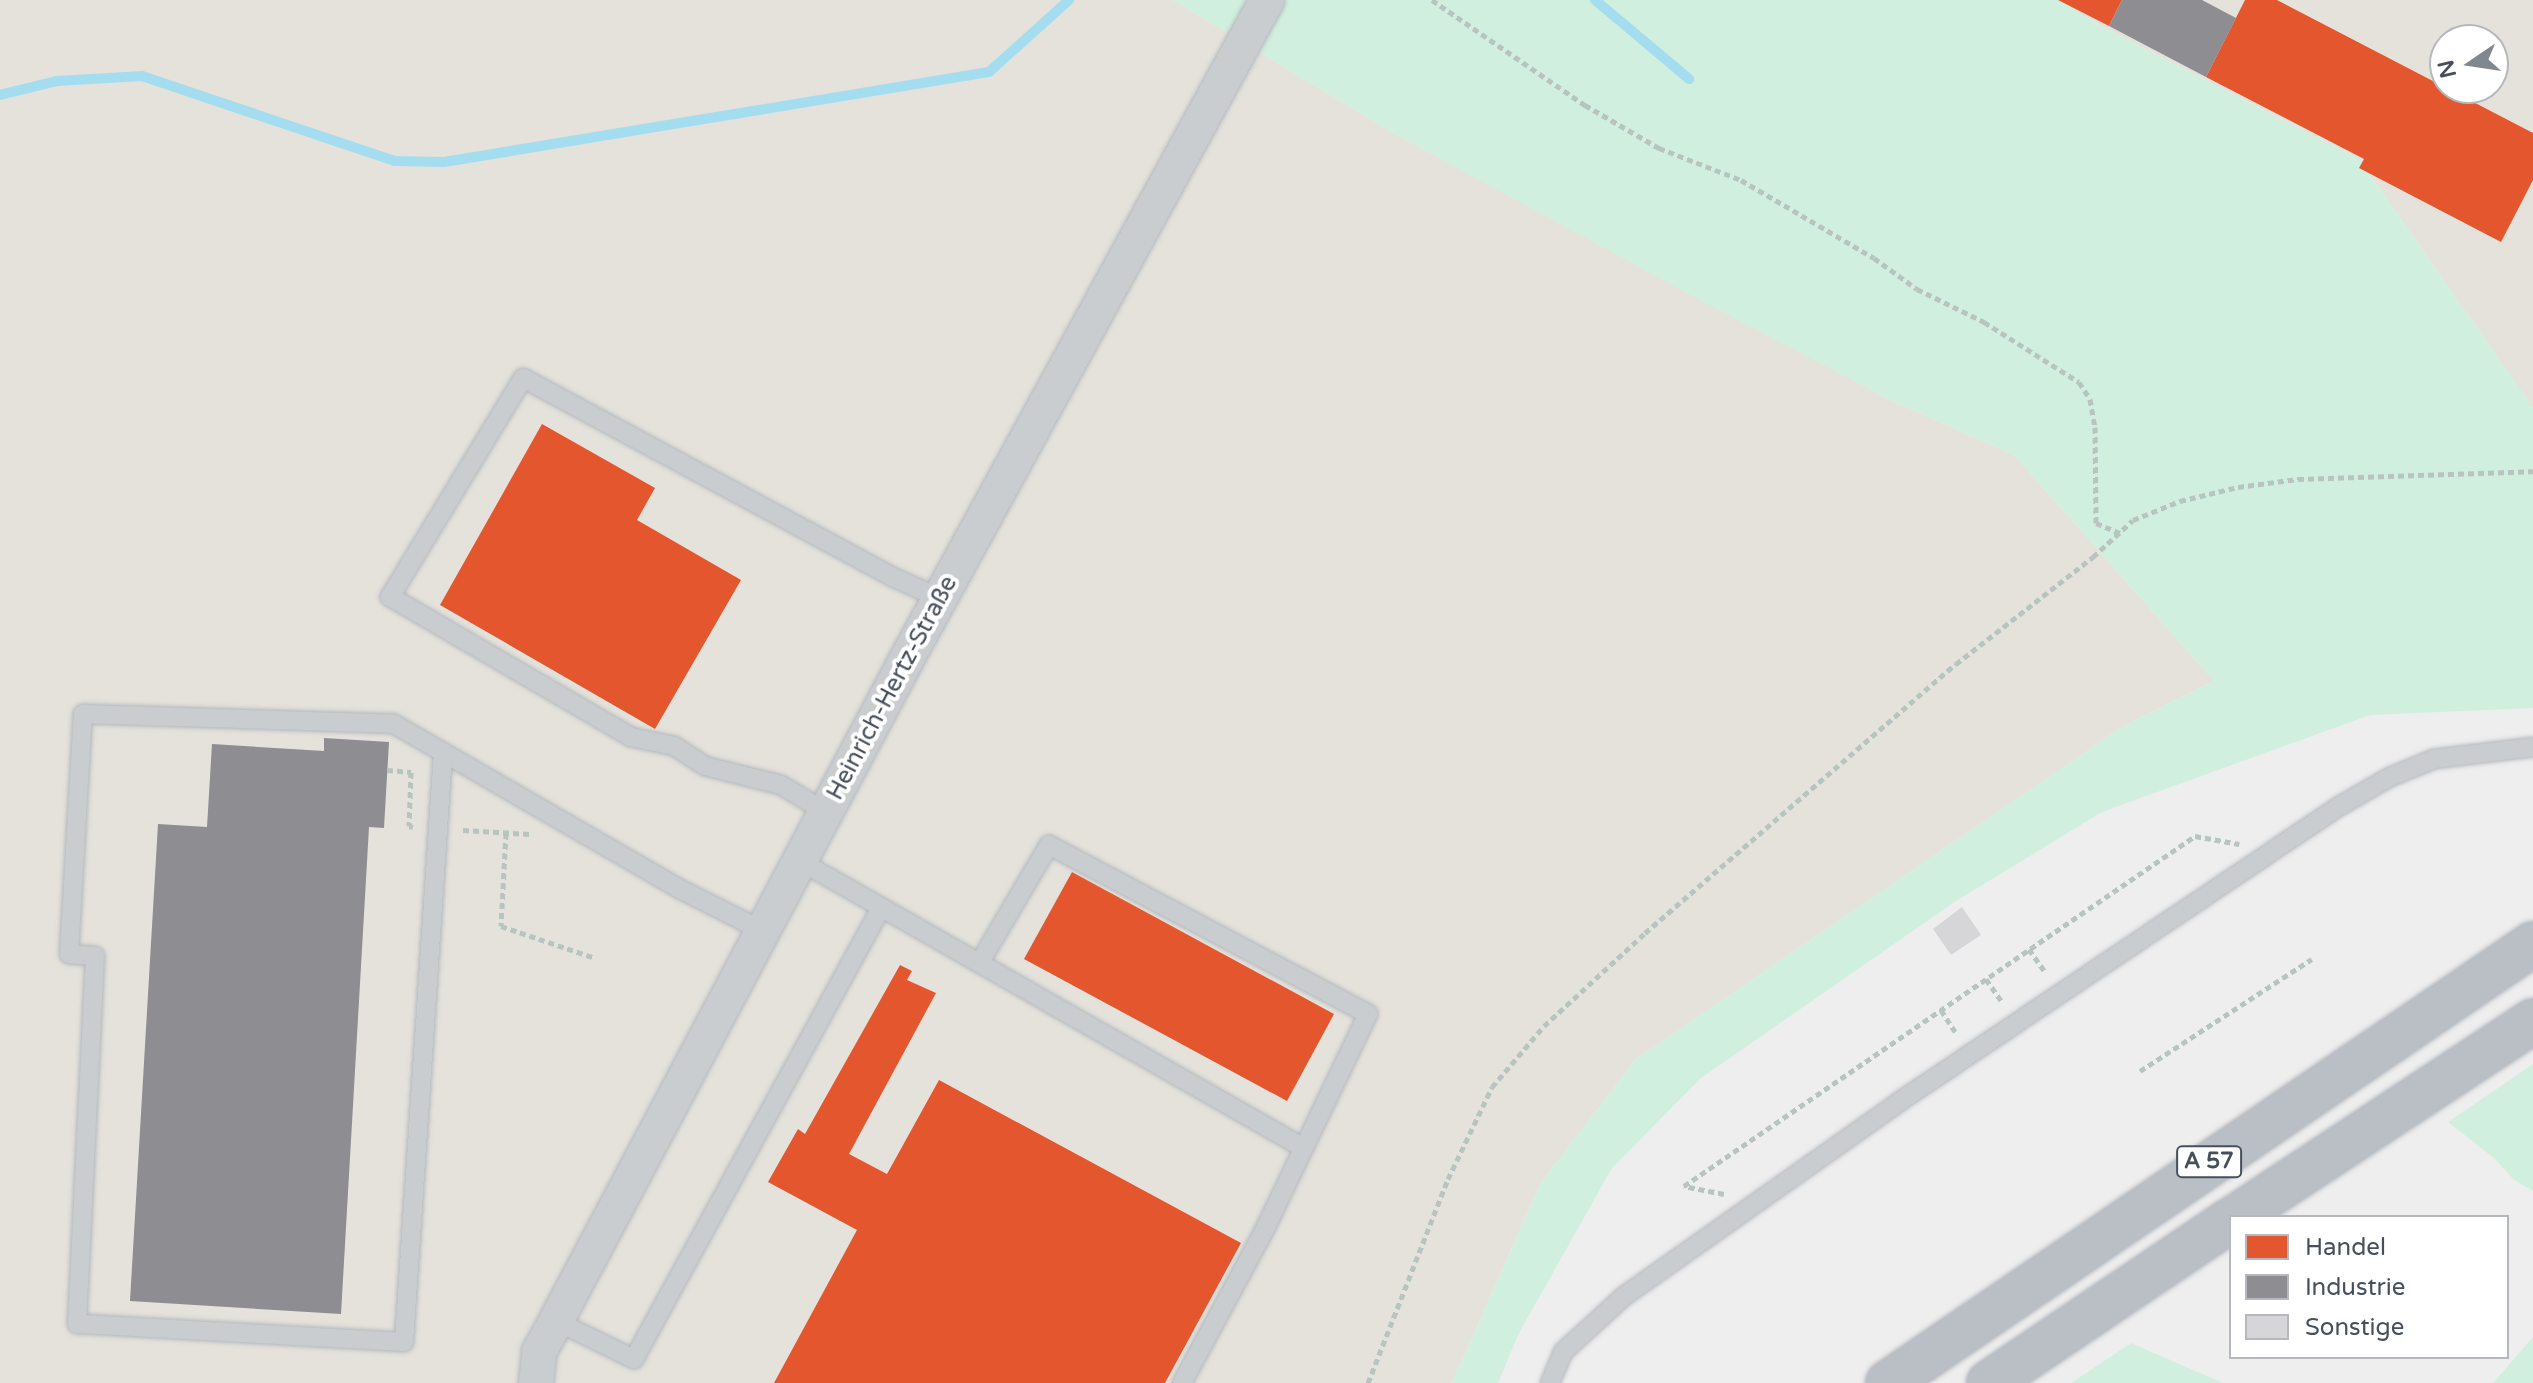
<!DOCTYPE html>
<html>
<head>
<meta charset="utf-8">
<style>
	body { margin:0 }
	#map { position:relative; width:2533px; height:1383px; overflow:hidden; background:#efeeee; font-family:"Varela Round",sans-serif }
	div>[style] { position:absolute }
	.commercial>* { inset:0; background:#e4e2db }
	.green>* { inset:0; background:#d1efde }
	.shops>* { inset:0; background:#e4572e }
	.industry>* { inset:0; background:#8d8d92 }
	.stream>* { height:10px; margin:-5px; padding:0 5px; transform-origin:5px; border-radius:5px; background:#a4ddef }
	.building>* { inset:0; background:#d6d6d9 }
	.path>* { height:5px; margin-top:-2.5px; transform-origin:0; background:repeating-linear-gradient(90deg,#b7c4c0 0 6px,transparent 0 10px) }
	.roads { filter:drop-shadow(0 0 2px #b3b8be) drop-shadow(0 0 2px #b3b8be) }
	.lane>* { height:18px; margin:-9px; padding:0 9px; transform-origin:9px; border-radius:9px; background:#cacdcf }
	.street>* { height:34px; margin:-17px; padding:0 17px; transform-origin:17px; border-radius:17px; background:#cacdcf }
	.highway>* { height:44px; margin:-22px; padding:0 22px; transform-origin:22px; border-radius:22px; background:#babfc5 }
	span { translate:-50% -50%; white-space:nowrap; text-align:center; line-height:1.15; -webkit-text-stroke:8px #fff; paint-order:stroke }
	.shield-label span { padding:2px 6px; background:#fff; border:2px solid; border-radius:6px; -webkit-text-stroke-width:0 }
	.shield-label { font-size:22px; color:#45505c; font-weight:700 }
	.street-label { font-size:24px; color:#45505c }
	.legend { position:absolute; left:2229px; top:1215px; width:280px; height:144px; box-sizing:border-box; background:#fff; border:2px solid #b5b9be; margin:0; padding:10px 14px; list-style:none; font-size:24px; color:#45505c }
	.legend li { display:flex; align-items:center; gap:16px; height:40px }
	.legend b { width:40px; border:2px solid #b5b9be }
	.north { position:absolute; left:2429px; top:24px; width:80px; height:80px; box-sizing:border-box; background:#fff; border:2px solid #b5b9be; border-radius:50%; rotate:257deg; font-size:22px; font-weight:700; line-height:32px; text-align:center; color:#45505c }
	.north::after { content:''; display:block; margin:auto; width:28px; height:36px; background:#80878f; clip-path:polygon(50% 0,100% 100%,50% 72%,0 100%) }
</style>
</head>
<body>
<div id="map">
	<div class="commercial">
		<i style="clip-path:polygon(0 0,1173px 0,1395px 134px,1888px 399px,2014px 455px,2214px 681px,2122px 727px,1636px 1059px,1540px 1184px,1452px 1383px,0 1383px)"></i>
		<i style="clip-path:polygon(evenodd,2058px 0,2533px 0,2533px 408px,2359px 159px,2105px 28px,2058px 0,2445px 40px,2493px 40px,2493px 88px,2445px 88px,2445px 40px)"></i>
	</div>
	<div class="green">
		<i style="clip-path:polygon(1173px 0,2058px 0,2105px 28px,2359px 159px,2533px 408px,2533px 708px,2370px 715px,2102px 812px,1956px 901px,1701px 1078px,1612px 1168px,1518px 1335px,1498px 1383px,1452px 1383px,1540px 1184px,1636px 1059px,2122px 727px,2214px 681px,2014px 455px,1888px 399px,1696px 298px,1395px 134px)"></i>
		<i style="clip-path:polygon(2533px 1064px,2533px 1191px,2514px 1180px,2495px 1159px,2448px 1122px)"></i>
		<i style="clip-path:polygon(2533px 1337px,2533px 1383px,2493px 1383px)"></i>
		<i style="clip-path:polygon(2131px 1343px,2223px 1383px,2071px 1383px)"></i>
	</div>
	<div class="shops">
		<i style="clip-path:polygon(2058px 0,2122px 0,2109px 26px)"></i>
		<i style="clip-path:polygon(2245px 0,2277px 0,2533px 133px,2533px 180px,2501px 242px,2359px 168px,2364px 159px,2206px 77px)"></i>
		<i style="clip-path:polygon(542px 424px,655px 488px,637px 520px,741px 580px,655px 729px,440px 605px)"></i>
		<i style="clip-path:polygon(1072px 872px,1334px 1014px,1287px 1101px,1024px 959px)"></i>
		<i style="clip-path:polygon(900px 965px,912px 971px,907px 980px,936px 993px,849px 1154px,887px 1174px,939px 1080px,1241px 1243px,1165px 1383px,774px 1383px,857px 1230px,768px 1182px,798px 1129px,805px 1134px)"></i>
	</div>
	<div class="industry">
		<i style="clip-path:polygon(2122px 0,2202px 0,2236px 18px,2206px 77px,2109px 26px)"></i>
		<i style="clip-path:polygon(324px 738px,389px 742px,384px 828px,369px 827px,341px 1314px,130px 1301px,158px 824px,207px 827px,212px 744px,324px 751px)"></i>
	</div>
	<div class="stream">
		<i style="left:1595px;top:0;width:123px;rotate:40deg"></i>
		<i style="left:0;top:95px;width:59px;rotate:-13.8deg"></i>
		<i style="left:57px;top:81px;width:85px;rotate:-3.4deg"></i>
		<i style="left:142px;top:76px;width:266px;rotate:18.6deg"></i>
		<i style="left:394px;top:161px;width:50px;rotate:1.1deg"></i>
		<i style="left:444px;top:162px;width:552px;rotate:-9.38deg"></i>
		<i style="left:989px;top:72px;width:108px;rotate:-42deg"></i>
	</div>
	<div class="building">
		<i style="clip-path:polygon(1962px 907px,1981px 935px,1951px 955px,1933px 929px)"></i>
	</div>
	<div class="path">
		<i style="left:1432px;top:0;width:186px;rotate:34.5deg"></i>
		<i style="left:1585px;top:105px;width:86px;rotate:30.2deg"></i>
		<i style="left:1659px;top:148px;width:88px;rotate:21.3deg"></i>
		<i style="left:1741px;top:180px;width:154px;rotate:30.4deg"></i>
		<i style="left:1874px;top:258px;width:53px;rotate:35.8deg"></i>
		<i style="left:1917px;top:289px;width:75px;rotate:26.2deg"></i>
		<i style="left:1984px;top:322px;width:112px;rotate:32.3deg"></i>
		<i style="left:2079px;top:382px;width:20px;rotate:57deg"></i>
		<i style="left:2090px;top:399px;width:28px;rotate:80deg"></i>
		<i style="left:2095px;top:427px;width:96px;rotate:89.4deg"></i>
		<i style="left:2096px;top:523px;width:26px;rotate:23deg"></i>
		<i style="left:387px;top:770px;width:24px;rotate:5deg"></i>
		<i style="left:411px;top:772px;width:54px;rotate:92.1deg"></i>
		<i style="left:409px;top:826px;width:4px;rotate:14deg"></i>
		<i style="left:463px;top:830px;width:67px;rotate:3.4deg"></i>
		<i style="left:506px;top:833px;width:93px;rotate:93.1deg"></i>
		<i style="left:501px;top:926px;width:99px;rotate:18.8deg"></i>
		<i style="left:2029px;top:949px;width:29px;rotate:55deg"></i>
		<i style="left:1986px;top:979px;width:28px;rotate:55deg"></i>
		<i style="left:1941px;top:1010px;width:27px;rotate:57deg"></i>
		<i style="left:2140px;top:1071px;width:205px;rotate:-33.1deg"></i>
		<i style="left:1724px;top:1194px;width:41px;rotate:-168.7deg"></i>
		<i style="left:1684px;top:1186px;width:619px;rotate:-34.41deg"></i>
		<i style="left:2195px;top:836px;width:45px;rotate:10.3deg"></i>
		<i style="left:1368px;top:1383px;width:219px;rotate:-68.6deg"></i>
		<i style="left:1448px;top:1179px;width:102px;rotate:-64.4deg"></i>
		<i style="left:1492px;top:1087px;width:80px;rotate:-49.6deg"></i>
		<i style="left:1544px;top:1026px;width:137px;rotate:-42.6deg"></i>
		<i style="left:1645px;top:933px;width:411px;rotate:-40.9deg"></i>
		<i style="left:1956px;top:664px;width:174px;rotate:-38deg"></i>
		<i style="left:2093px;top:557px;width:54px;rotate:-42.8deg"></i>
		<i style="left:2133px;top:520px;width:51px;rotate:-22deg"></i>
		<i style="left:2180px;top:501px;width:60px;rotate:-13.6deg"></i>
		<i style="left:2238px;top:487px;width:61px;rotate:-7.6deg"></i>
		<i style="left:2298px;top:479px;width:235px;rotate:-1.9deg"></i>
	</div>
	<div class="roads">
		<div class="lane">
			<i style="left:443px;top:753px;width:590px;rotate:93.79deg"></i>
			<i style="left:404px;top:1342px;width:327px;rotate:-176.8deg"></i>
			<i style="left:77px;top:1324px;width:368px;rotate:-87.2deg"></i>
			<i style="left:95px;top:956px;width:26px;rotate:-176deg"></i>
			<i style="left:69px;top:954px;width:240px;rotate:-86.7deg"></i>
			<i style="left:83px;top:714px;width:311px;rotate:1.8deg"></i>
			<i style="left:394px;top:724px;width:328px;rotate:30deg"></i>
			<i style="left:678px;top:888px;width:95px;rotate:26.8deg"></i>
			<i style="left:826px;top:812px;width:52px;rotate:-149deg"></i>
			<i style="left:781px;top:785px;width:78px;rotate:-166deg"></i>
			<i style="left:705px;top:766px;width:37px;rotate:-147deg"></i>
			<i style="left:674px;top:746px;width:44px;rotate:-168.2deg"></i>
			<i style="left:631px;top:737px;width:279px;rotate:-149.8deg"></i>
			<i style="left:390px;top:597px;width:256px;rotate:-58.7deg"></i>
			<i style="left:523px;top:378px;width:422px;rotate:28.3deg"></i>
			<i style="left:895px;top:578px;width:48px;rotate:24.4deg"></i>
			<i style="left:800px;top:861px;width:578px;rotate:29.67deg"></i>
			<i style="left:980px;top:962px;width:136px;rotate:-59.5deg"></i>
			<i style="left:1049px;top:845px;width:361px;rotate:27.9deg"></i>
			<i style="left:1368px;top:1014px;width:241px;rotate:115.6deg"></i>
			<i style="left:1264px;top:1231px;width:173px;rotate:118.3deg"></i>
			<i style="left:556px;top:1321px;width:87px;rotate:26deg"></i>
			<i style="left:634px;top:1359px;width:514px;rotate:-61.29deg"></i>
			<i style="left:1550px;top:1383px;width:34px;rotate:-67deg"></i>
			<i style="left:1563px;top:1352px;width:81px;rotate:-42.5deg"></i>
			<i style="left:1623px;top:1297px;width:338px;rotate:-35.2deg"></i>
			<i style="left:1899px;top:1102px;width:529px;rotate:-33.9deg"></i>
			<i style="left:2338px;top:807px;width:60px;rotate:-30deg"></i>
			<i style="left:2390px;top:777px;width:48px;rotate:-22.2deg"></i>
			<i style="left:2434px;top:759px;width:100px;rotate:-6.9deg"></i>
		</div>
		<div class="street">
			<i style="left:536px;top:1383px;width:31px;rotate:-84deg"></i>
			<i style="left:539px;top:1352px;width:35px;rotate:-61deg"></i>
			<i style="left:556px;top:1321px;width:756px;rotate:-62.08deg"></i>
			<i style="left:910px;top:653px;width:744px;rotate:-61.33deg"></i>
		</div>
		<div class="highway">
			<i style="left:2236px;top:1217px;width:356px;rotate:-33.4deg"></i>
			<i style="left:1888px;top:1383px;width:780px;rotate:-34.24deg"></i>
			<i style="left:1989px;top:1383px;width:292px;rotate:-34deg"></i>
		</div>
	</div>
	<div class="shield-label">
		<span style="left:2209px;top:1162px">A 57</span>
	</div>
	<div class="street-label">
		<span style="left:892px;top:688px;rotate:-62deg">Heinrich-Hertz-Straße</span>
	</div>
	<ul class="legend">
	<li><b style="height:22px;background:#e4572e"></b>Handel</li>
	<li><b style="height:22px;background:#8d8d92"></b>Industrie</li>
	<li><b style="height:22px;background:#d6d6d9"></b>Sonstige</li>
	</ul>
	<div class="north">N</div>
</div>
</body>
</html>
